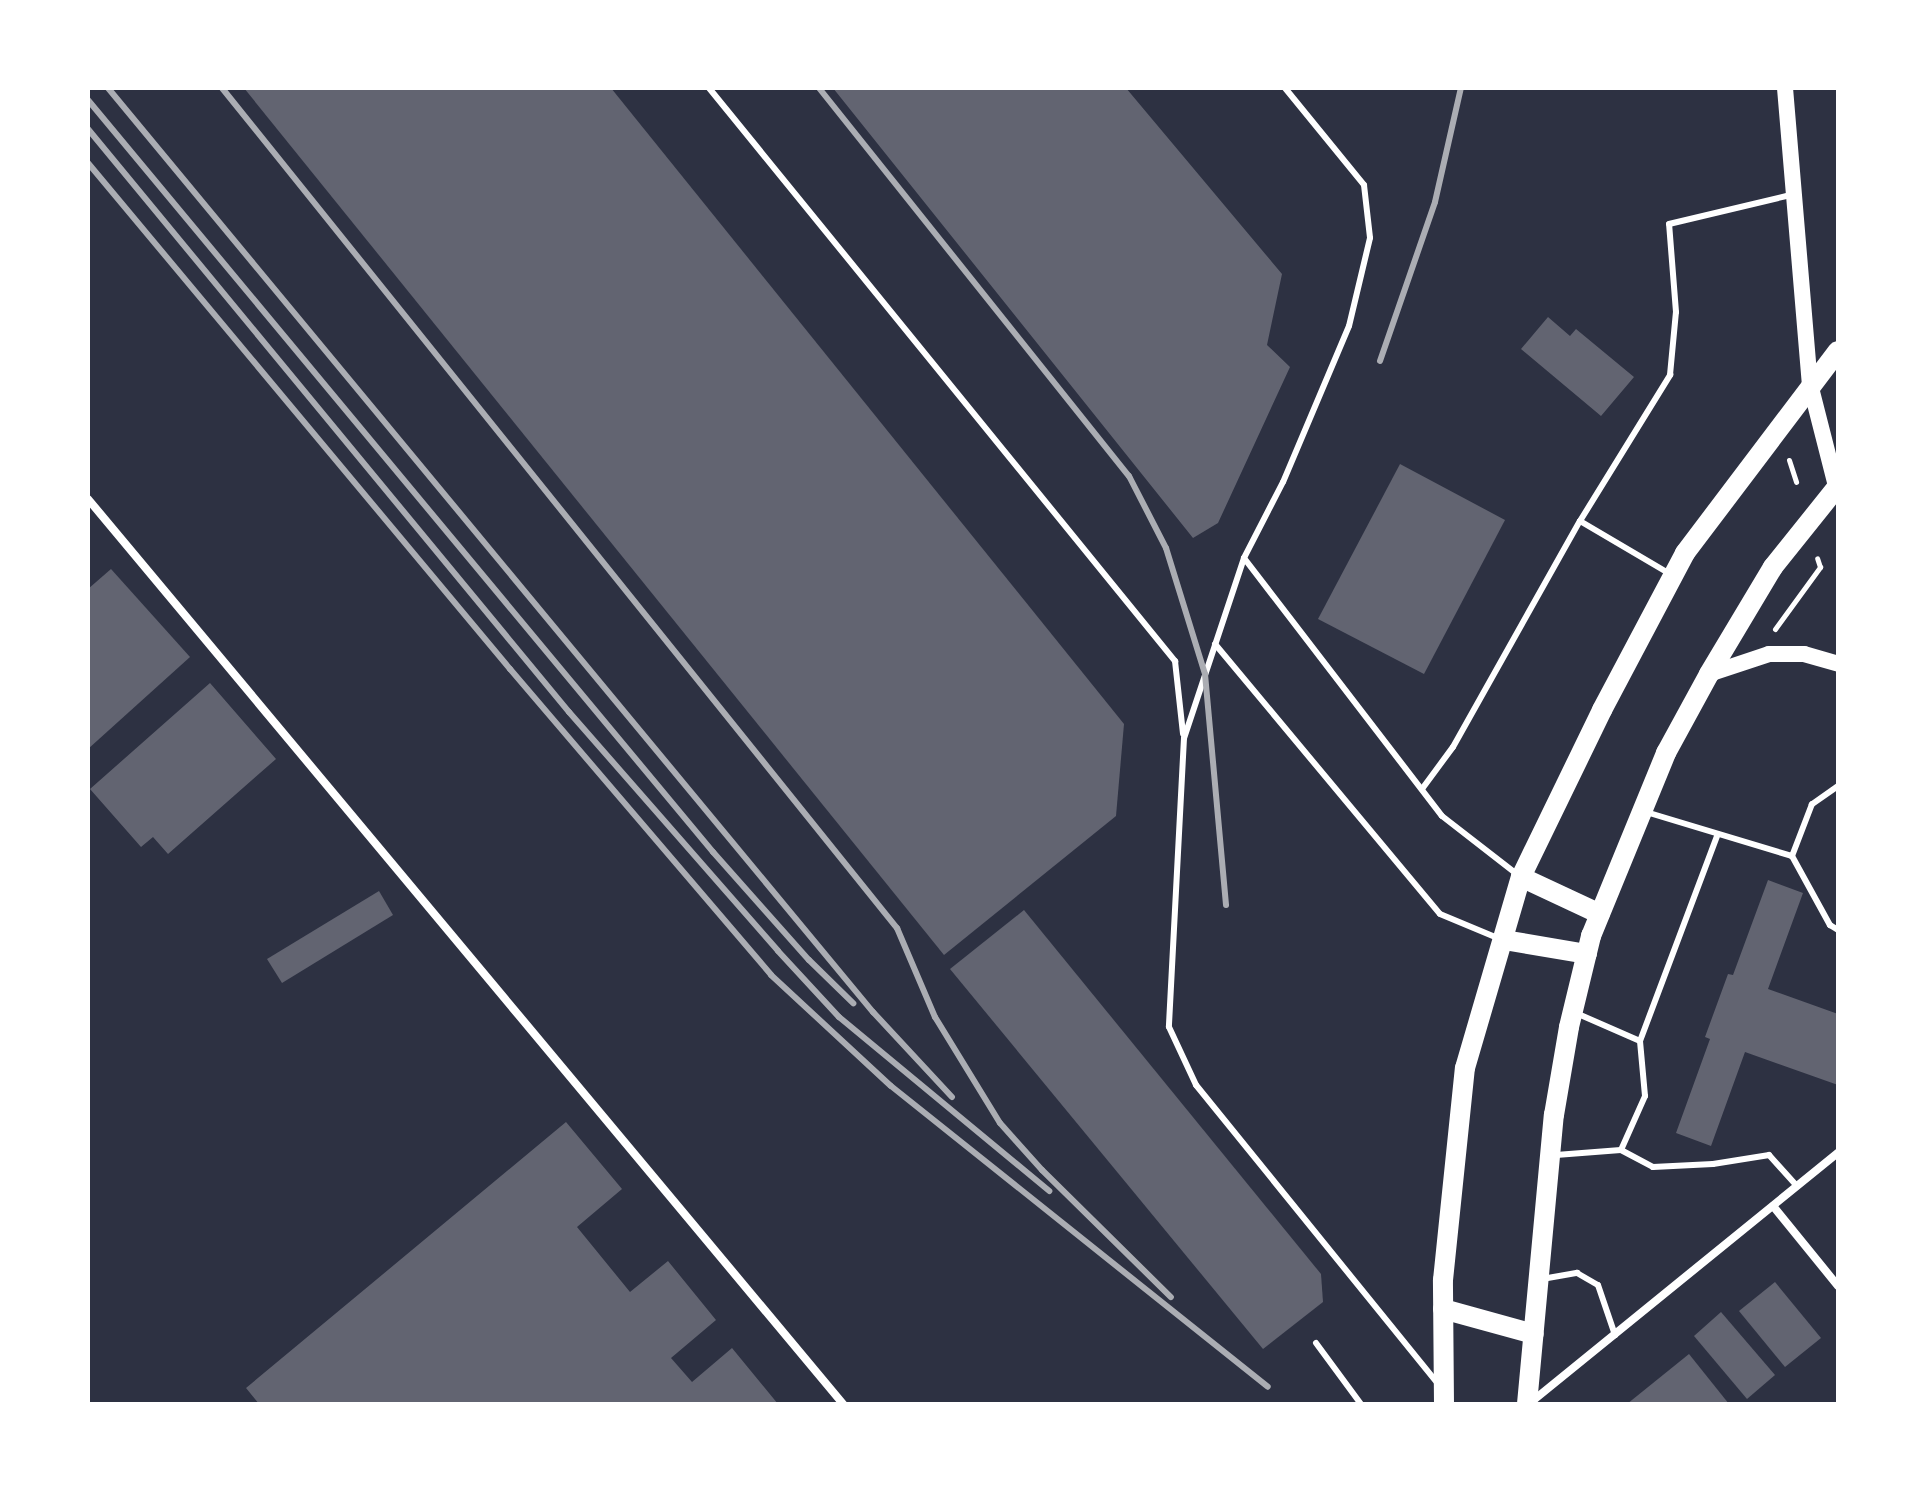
<!DOCTYPE html>
<html>
<head>
<meta charset="utf-8">
<style>
	body { margin:0 }
	#map { position:relative; width:1926px; height:1492px; overflow:hidden; background:#2d3142; font-family:Cabin,sans-serif }
	div>[style] { position:absolute }
	.building>* { inset:0; background:#626471 }
	.path>* { height:5px; margin:-2.5px; padding:0 2.5px; transform-origin:2.5px; border-radius:2.5px; background:#fff }
	.service>* { height:6px; margin:-3px; padding:0 3px; transform-origin:3px; border-radius:3px; background:#fff }
	.minor>* { height:8px; margin:-4px; padding:0 4px; transform-origin:4px; border-radius:4px; background:#fff }
	.secondary>* { height:16px; margin:-8px; padding:0 8px; transform-origin:8px; border-radius:8px; background:#fff }
	.primary>* { height:20px; margin:-10px; padding:0 10px; transform-origin:10px; border-radius:10px; background:#fff }
	.rail>* { height:6px; margin:-3px; padding:0 3px; transform-origin:3px; border-radius:3px; background:#abadb3 }
	span { translate:-50% -50%; white-space:nowrap; text-align:center; line-height:1.15; -webkit-text-stroke:6px #fff; paint-order:stroke }
	.frame { position:absolute; inset:0; border:90px solid #fff; pointer-events:none }
</style>
</head>
<body>
<div id="map">
	<div class="building">
		<i style="clip-path:polygon(244px 88px,611px 88px,1124px 724px,1116px 816px,944px 955px)"></i>
		<i style="clip-path:polygon(833px 88px,1126px 88px,1282px 274px,1267px 345px,1290px 367px,1218px 523px,1193px 538px)"></i>
		<i style="clip-path:polygon(1548px 317px,1570px 336px,1576px 329px,1634px 377px,1601px 416px,1521px 349px)"></i>
		<i style="clip-path:polygon(1400px 464px,1505px 520px,1424px 674px,1318px 619px)"></i>
		<i style="clip-path:polygon(111px 569px,190px 657px,88px 749px,88px 589px)"></i>
		<i style="clip-path:polygon(210px 683px,276px 759px,168px 854px,153px 837px,141px 847px,90px 789px)"></i>
		<i style="clip-path:polygon(1768px 880px,1803px 893px,1768px 989px,1838px 1014px,1838px 1085px,1745px 1052px,1711px 1146px,1676px 1133px,1710px 1039px,1705px 1037px,1728px 974px,1733px 975px)"></i>
		<i style="clip-path:polygon(379px 891px,393px 915px,282px 983px,267px 959px)"></i>
		<i style="clip-path:polygon(1024px 910px,1321px 1274px,1323px 1302px,1263px 1349px,950px 969px)"></i>
		<i style="clip-path:polygon(566px 1122px,622px 1189px,577px 1227px,630px 1292px,668px 1261px,716px 1320px,671px 1358px,692px 1382px,732px 1348px,778px 1404px,259px 1404px,246px 1388px)"></i>
		<i style="clip-path:polygon(1775px 1282px,1821px 1338px,1785px 1367px,1739px 1311px)"></i>
		<i style="clip-path:polygon(1721px 1312px,1775px 1375px,1747px 1399px,1694px 1336px)"></i>
		<i style="clip-path:polygon(1689px 1354px,1729px 1404px,1627px 1404px)"></i>
	</div>
	<div class="path">
		<i style="left:1789px;top:460px;width:23px;rotate:72deg"></i>
		<i style="left:1775px;top:629px;width:77px;rotate:-54deg"></i>
		<i style="left:1820px;top:567px;width:9px;rotate:-108deg"></i>
	</div>
	<div class="service">
		<i style="left:709px;top:88px;width:739px;rotate:50.88deg"></i>
		<i style="left:1175px;top:661px;width:73px;rotate:83.7deg"></i>
		<i style="left:1285px;top:88px;width:125px;rotate:50.8deg"></i>
		<i style="left:1364px;top:185px;width:53px;rotate:83.5deg"></i>
		<i style="left:1370px;top:238px;width:90px;rotate:103.4deg"></i>
		<i style="left:1349px;top:326px;width:169px;rotate:112.9deg"></i>
		<i style="left:1283px;top:482px;width:85px;rotate:117.2deg"></i>
		<i style="left:1244px;top:558px;width:190px;rotate:108.4deg"></i>
		<i style="left:1184px;top:738px;width:289px;rotate:93deg"></i>
		<i style="left:1169px;top:1027px;width:64px;rotate:65deg"></i>
		<i style="left:1196px;top:1085px;width:385px;rotate:51deg"></i>
		<i style="left:1580px;top:521px;width:104px;rotate:30.5deg"></i>
		<i style="left:1244px;top:558px;width:325px;rotate:52.5deg"></i>
		<i style="left:1442px;top:816px;width:96px;rotate:37.8deg"></i>
		<i style="left:1215px;top:644px;width:351px;rotate:50.2deg"></i>
		<i style="left:1440px;top:914px;width:65px;rotate:22.6deg"></i>
		<i style="left:1838px;top:786px;width:32px;rotate:145deg"></i>
		<i style="left:1812px;top:804px;width:56px;rotate:111deg"></i>
		<i style="left:1792px;top:856px;width:79px;rotate:61.2deg"></i>
		<i style="left:1830px;top:925px;width:9px;rotate:32deg"></i>
		<i style="left:1422px;top:789px;width:52px;rotate:-53.6deg"></i>
		<i style="left:1453px;top:747px;width:259px;rotate:-60.7deg"></i>
		<i style="left:1580px;top:521px;width:172px;rotate:-58.3deg"></i>
		<i style="left:1670px;top:375px;width:63px;rotate:-84.6deg"></i>
		<i style="left:1676px;top:312px;width:88px;rotate:-94.5deg"></i>
		<i style="left:1669px;top:224px;width:125px;rotate:-13.4deg"></i>
		<i style="left:1646px;top:812px;width:152px;rotate:16.8deg"></i>
		<i style="left:1640px;top:1041px;width:221px;rotate:-69.4deg"></i>
		<i style="left:1621px;top:1150px;width:36px;rotate:28deg"></i>
		<i style="left:1653px;top:1167px;width:60px;rotate:-2.9deg"></i>
		<i style="left:1713px;top:1164px;width:57px;rotate:-9.1deg"></i>
		<i style="left:1769px;top:1155px;width:42px;rotate:47.9deg"></i>
		<i style="left:1556px;top:1155px;width:65px;rotate:-4.4deg"></i>
		<i style="left:1621px;top:1150px;width:59px;rotate:-66deg"></i>
		<i style="left:1645px;top:1096px;width:55px;rotate:-95.2deg"></i>
		<i style="left:1640px;top:1041px;width:70px;rotate:-156.4deg"></i>
		<i style="left:1542px;top:1279px;width:36px;rotate:-10deg"></i>
		<i style="left:1577px;top:1273px;width:24px;rotate:30deg"></i>
		<i style="left:1598px;top:1285px;width:53px;rotate:71.2deg"></i>
		<i style="left:1316px;top:1343px;width:76px;rotate:53.6deg"></i>
	</div>
	<div class="minor">
		<i style="left:88px;top:499px;width:1179px;rotate:50.16deg"></i>
		<i style="left:1773px;top:1206px;width:103px;rotate:50.9deg"></i>
		<i style="left:1530px;top:1403px;width:397px;rotate:-39.1deg"></i>
	</div>
	<div class="secondary">
		<i style="left:1785px;top:88px;width:297px;rotate:85.2deg"></i>
		<i style="left:1810px;top:384px;width:114px;rotate:75.7deg"></i>
		<i style="left:1709px;top:674px;width:63px;rotate:-18.4deg"></i>
		<i style="left:1769px;top:654px;width:35px"></i>
		<i style="left:1804px;top:654px;width:35px;rotate:16deg"></i>
	</div>
	<div class="primary">
		<i style="left:1521px;top:877px;width:87px;rotate:25.1deg"></i>
		<i style="left:1504px;top:940px;width:84px;rotate:9.6deg"></i>
		<i style="left:1443px;top:1309px;width:94px;rotate:15.4deg"></i>
		<i style="left:1444px;top:1404px;width:124px;rotate:-90.5deg"></i>
		<i style="left:1443px;top:1280px;width:213px;rotate:-84.1deg"></i>
		<i style="left:1465px;top:1068px;width:199px;rotate:-73.7deg"></i>
		<i style="left:1521px;top:877px;width:186px;rotate:-64.1deg"></i>
		<i style="left:1602px;top:710px;width:178px;rotate:-62.1deg"></i>
		<i style="left:1685px;top:553px;width:253px;rotate:-52.9deg"></i>
		<i style="left:1527px;top:1404px;width:290px;rotate:-84.7deg"></i>
		<i style="left:1554px;top:1115px;width:89px;rotate:-80.3deg"></i>
		<i style="left:1569px;top:1027px;width:94px;rotate:-76.4deg"></i>
		<i style="left:1591px;top:936px;width:198px;rotate:-67.7deg"></i>
		<i style="left:1666px;top:753px;width:90px;rotate:-61.4deg"></i>
		<i style="left:1709px;top:674px;width:125px;rotate:-59.1deg"></i>
		<i style="left:1773px;top:567px;width:104px;rotate:-51.3deg"></i>
	</div>
	<div class="rail">
		<i style="left:108px;top:88px;width:1200px;rotate:50.38deg"></i>
		<i style="left:873px;top:1012px;width:116px;rotate:47.1deg"></i>
		<i style="left:222px;top:88px;width:1078px;rotate:51.22deg"></i>
		<i style="left:897px;top:928px;width:97px;rotate:66.9deg"></i>
		<i style="left:935px;top:1017px;width:124px;rotate:58.5deg"></i>
		<i style="left:1000px;top:1123px;width:63px;rotate:48.2deg"></i>
		<i style="left:1042px;top:1170px;width:181px;rotate:44.6deg"></i>
		<i style="left:819px;top:88px;width:497px;rotate:51.4deg"></i>
		<i style="left:1129px;top:476px;width:81px;rotate:62.8deg"></i>
		<i style="left:1166px;top:548px;width:132px;rotate:72.8deg"></i>
		<i style="left:1205px;top:674px;width:232px;rotate:84.8deg"></i>
		<i style="left:88px;top:100px;width:978px;rotate:50.27deg"></i>
		<i style="left:713px;top:852px;width:144px;rotate:48.4deg"></i>
		<i style="left:809px;top:960px;width:62px;rotate:44.3deg"></i>
		<i style="left:88px;top:129px;width:756px;rotate:50.48deg"></i>
		<i style="left:569px;top:712px;width:317px;rotate:48.8deg"></i>
		<i style="left:778px;top:951px;width:90px;rotate:47.3deg"></i>
		<i style="left:839px;top:1017px;width:273px;rotate:39.6deg"></i>
		<i style="left:88px;top:163px;width:659px;rotate:50.17deg"></i>
		<i style="left:510px;top:669px;width:402px;rotate:49.5deg"></i>
		<i style="left:771px;top:975px;width:163px;rotate:42.8deg"></i>
		<i style="left:891px;top:1086px;width:482px;rotate:38.6deg"></i>
		<i style="left:1380px;top:361px;width:168px;rotate:-70.9deg"></i>
		<i style="left:1435px;top:202px;width:117px;rotate:-77.2deg"></i>
	</div>
	<div class="frame"></div>
</div>
</body>
</html>
